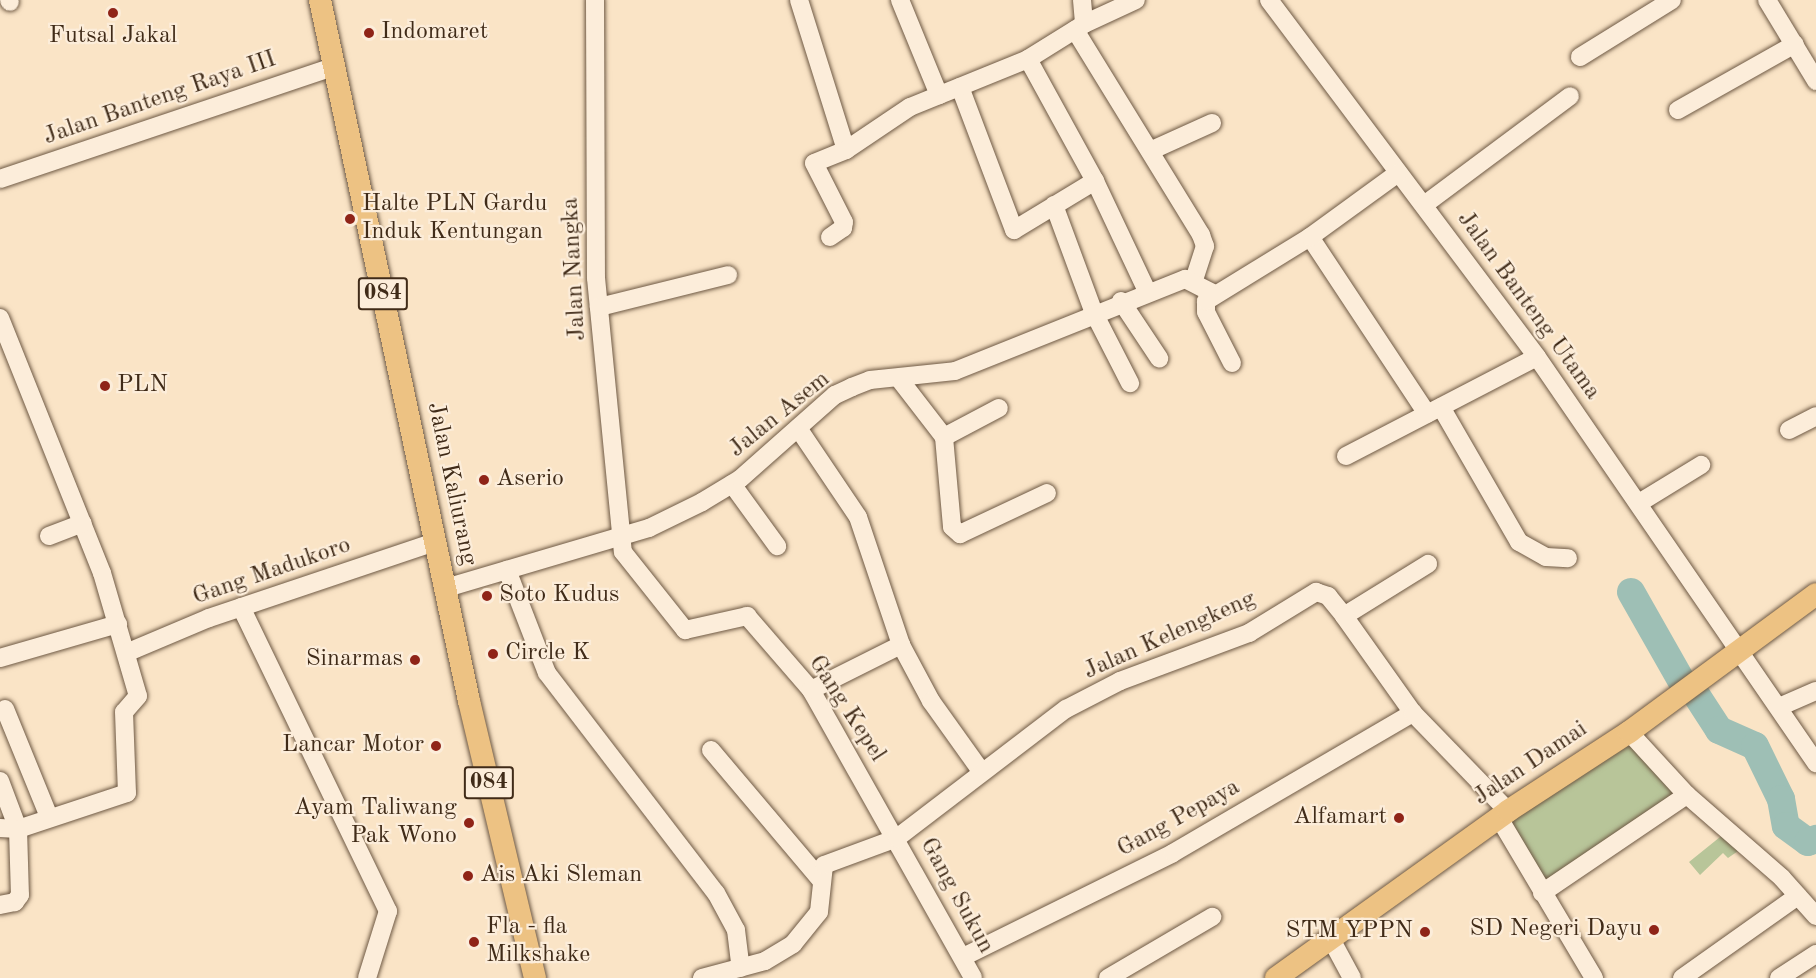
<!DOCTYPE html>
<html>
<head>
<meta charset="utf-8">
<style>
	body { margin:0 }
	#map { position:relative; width:1816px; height:978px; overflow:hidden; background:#fae4c6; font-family:"Old Standard TT",serif }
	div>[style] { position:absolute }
	.green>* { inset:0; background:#b8c599 }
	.river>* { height:28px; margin:-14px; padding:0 14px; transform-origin:14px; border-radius:14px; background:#9ebfb5 }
	.roads { filter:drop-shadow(0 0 2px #6e5944) drop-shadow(0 0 2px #6e5944) }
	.minor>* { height:18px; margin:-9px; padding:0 9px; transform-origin:9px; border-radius:9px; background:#fcedda }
	.major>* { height:22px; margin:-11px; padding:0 11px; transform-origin:11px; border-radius:11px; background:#edc283 }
	.dots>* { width:16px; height:16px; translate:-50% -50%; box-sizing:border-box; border:3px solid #fcedda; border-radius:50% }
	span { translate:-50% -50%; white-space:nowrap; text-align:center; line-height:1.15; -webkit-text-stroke:4.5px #fcedda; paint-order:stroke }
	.shield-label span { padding:2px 4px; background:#fcedda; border:2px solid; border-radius:4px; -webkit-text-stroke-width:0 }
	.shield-label { font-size:22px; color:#402b18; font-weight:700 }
	.poi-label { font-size:24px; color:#402b18 }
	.left { translate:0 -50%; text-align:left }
	.right { translate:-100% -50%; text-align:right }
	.street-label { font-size:24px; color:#402b18 }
</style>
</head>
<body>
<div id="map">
	<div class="green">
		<i style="clip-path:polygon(1631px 736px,1684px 795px,1542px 891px,1501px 818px)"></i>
		<i style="clip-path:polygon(1725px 833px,1741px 849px,1728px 858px,1723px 853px,1700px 875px,1689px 862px)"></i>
	</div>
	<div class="river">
		<i style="left:1631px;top:592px;width:101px;rotate:60.4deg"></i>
		<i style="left:1695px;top:693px;width:44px;rotate:57deg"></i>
		<i style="left:1719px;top:730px;width:39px;rotate:24deg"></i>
		<i style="left:1755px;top:746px;width:59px;rotate:63.9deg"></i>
		<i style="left:1781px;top:799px;width:27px;rotate:80deg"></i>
		<i style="left:1786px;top:826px;width:27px;rotate:36deg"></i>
		<i style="left:1808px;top:842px;width:9px;rotate:-21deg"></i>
	</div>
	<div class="roads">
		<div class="minor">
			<i style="left:9px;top:0;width:2px;rotate:63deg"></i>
			<i style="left:595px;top:0;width:278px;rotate:89.8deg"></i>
			<i style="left:596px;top:278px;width:275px;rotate:84.4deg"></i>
			<i style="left:623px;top:552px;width:100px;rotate:51.5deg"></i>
			<i style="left:685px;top:630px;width:64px;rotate:-12.7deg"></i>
			<i style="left:747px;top:616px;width:98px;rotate:49.1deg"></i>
			<i style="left:811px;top:690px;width:330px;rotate:60.6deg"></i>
			<i style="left:799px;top:0;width:157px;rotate:72.6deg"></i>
			<i style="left:900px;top:0;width:103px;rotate:67.7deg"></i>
			<i style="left:1082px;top:0;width:24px;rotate:85deg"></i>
			<i style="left:1269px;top:0;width:446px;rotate:53.1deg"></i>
			<i style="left:1537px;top:357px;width:493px;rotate:55.5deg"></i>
			<i style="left:1767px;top:0;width:95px;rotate:58.8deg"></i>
			<i style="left:1075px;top:30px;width:241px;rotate:58.4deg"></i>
			<i style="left:1201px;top:235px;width:12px;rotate:70deg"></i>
			<i style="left:1205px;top:246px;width:36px;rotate:108deg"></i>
			<i style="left:1580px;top:57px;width:108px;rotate:-31.8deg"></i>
			<i style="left:1028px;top:59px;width:139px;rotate:61.2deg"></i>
			<i style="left:1095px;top:181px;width:122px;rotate:64.7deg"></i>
			<i style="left:960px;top:87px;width:153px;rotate:69.3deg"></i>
			<i style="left:1014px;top:230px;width:95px;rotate:-31.2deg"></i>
			<i style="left:1678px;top:110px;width:134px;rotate:-29.4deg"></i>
			<i style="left:1150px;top:151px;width:68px;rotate:-24.3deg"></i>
			<i style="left:0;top:179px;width:354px;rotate:-18.6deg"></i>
			<i style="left:1054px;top:205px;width:115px;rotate:69.7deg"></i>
			<i style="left:1094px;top:313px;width:79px;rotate:62.8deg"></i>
			<i style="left:1424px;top:205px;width:182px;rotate:-36.7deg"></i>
			<i style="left:830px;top:237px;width:16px;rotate:-35deg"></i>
			<i style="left:843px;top:228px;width:6px;rotate:-81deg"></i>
			<i style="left:844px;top:222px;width:66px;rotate:-117deg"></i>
			<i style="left:814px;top:163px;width:35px;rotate:-22deg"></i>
			<i style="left:846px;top:150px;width:77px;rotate:-33.9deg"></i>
			<i style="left:910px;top:107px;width:127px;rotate:-22.1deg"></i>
			<i style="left:1028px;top:59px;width:66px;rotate:-32deg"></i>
			<i style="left:1084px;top:24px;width:57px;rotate:-24.8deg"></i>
			<i style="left:1310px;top:237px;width:212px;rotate:56.5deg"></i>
			<i style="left:1121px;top:301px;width:69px;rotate:56.3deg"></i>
			<i style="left:599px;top:307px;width:133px;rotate:-13.9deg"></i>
			<i style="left:0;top:318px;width:275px;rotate:68.2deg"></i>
			<i style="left:102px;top:573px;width:128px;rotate:73.7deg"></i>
			<i style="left:138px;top:696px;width:21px;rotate:131deg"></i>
			<i style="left:124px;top:712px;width:81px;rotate:87.9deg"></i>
			<i style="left:127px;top:793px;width:115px;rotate:161.7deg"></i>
			<i style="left:18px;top:829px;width:18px;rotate:-177deg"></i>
			<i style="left:1232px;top:363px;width:57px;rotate:-117deg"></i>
			<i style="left:1206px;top:312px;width:11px;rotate:-90deg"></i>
			<i style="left:1206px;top:301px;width:122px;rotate:-31.6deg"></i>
			<i style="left:1310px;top:237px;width:109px;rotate:-36deg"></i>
			<i style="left:900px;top:380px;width:72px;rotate:52.3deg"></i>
			<i style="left:944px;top:437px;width:90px;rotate:84.9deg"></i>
			<i style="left:952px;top:527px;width:11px;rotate:41deg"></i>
			<i style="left:960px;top:534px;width:96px;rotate:-25.2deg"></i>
			<i style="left:1441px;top:407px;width:156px;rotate:60deg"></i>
			<i style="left:1519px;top:542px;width:31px;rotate:29deg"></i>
			<i style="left:1546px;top:557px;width:22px;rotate:3deg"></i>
			<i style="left:798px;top:428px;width:107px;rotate:56deg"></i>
			<i style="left:858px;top:517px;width:135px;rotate:71.4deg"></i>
			<i style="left:901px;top:645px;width:64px;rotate:61.8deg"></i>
			<i style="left:931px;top:701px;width:86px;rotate:54.5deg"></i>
			<i style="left:1789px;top:430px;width:30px;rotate:-27deg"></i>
			<i style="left:944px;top:437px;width:62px;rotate:-27.8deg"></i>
			<i style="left:1346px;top:456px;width:215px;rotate:-27.4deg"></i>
			<i style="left:732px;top:484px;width:77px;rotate:54deg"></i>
			<i style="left:1639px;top:503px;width:73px;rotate:-31.5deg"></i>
			<i style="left:49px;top:536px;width:36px;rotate:-21deg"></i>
			<i style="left:507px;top:570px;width:110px;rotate:68.8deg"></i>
			<i style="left:547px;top:673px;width:277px;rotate:52.5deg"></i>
			<i style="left:716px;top:893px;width:42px;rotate:61.6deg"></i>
			<i style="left:736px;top:930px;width:38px;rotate:83deg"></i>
			<i style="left:446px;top:588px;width:212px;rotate:-16.5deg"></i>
			<i style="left:649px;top:528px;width:59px;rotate:-26.1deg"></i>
			<i style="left:702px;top:502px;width:44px;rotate:-31.2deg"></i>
			<i style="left:740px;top:479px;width:127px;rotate:-41.5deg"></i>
			<i style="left:835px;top:395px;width:19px;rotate:-25deg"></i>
			<i style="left:852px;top:387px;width:19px;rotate:-21deg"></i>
			<i style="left:870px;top:380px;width:85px;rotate:-6deg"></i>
			<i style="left:955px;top:371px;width:248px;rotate:-21.8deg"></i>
			<i style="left:1185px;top:279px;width:30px;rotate:27deg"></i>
			<i style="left:241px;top:607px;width:338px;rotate:64.2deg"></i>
			<i style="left:388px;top:911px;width:70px;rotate:107.4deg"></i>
			<i style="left:1344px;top:616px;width:99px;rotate:-31.8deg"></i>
			<i style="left:126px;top:653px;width:90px;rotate:-22.9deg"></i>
			<i style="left:209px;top:618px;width:238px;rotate:-18.6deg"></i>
			<i style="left:0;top:658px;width:123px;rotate:-16.1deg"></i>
			<i style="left:811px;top:690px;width:101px;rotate:-26.6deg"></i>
			<i style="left:1779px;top:707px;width:40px;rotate:-23.4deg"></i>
			<i style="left:5px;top:709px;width:117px;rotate:67.8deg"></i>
			<i style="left:1629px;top:732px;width:86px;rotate:47.4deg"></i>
			<i style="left:1687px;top:795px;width:126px;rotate:41.1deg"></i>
			<i style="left:1782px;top:878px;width:51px;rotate:48.2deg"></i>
			<i style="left:711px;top:750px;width:169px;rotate:49.8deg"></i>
			<i style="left:0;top:781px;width:51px;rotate:69.4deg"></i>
			<i style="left:18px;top:829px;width:66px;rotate:88.3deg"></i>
			<i style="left:20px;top:895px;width:9px;rotate:126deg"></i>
			<i style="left:15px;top:902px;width:15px;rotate:169deg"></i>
			<i style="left:1499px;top:818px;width:186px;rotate:59.3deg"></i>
			<i style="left:1542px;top:893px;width:175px;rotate:-34.1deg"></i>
			<i style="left:1332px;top:941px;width:42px;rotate:61.6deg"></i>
			<i style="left:963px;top:957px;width:234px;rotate:-26.3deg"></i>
			<i style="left:1173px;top:853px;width:278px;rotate:-30.3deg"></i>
			<i style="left:702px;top:978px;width:65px;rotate:-15.1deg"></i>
			<i style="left:765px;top:961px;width:33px;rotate:-31deg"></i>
			<i style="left:793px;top:944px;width:41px;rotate:-50.9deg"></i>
			<i style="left:819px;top:912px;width:47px;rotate:-83.9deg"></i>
			<i style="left:824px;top:865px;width:78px;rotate:-20.3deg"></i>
			<i style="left:897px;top:838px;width:213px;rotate:-37.4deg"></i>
			<i style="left:1066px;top:709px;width:61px;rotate:-27.4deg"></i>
			<i style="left:1120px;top:681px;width:138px;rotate:-20.4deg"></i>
			<i style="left:1249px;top:633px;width:79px;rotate:-31.5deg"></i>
			<i style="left:1316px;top:592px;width:13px;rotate:18deg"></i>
			<i style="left:1328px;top:596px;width:26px;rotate:51deg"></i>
			<i style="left:1344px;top:616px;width:119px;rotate:54.6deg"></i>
			<i style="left:1413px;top:713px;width:136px;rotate:45.9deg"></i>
			<i style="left:1108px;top:978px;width:121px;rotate:-30.4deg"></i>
			<i style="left:1682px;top:978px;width:142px;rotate:-35.3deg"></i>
			<i style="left:1779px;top:978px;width:44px;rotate:-33deg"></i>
		</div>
		<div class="major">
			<i style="left:320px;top:0;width:717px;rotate:78deg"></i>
			<i style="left:469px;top:701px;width:285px;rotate:76.6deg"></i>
			<i style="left:1276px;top:978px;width:286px;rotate:-35.7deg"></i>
			<i style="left:1508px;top:811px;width:145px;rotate:-33.1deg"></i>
			<i style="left:1629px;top:732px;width:232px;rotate:-36.4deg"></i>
		</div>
	</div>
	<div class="dots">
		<i style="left:113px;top:13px;background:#8f2418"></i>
		<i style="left:369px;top:33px;background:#8f2418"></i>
		<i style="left:350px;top:219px;background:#8f2418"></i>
		<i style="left:105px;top:386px;background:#8f2418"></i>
		<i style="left:484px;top:480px;background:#8f2418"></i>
		<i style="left:487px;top:596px;background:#8f2418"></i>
		<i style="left:493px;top:654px;background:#8f2418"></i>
		<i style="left:415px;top:660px;background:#8f2418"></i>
		<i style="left:436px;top:746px;background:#8f2418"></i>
		<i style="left:1399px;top:818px;background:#8f2418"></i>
		<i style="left:469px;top:823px;background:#8f2418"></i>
		<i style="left:468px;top:876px;background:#8f2418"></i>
		<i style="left:1654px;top:930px;background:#8f2418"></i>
		<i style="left:1425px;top:932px;background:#8f2418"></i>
		<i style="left:474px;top:942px;background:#8f2418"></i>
	</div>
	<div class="shield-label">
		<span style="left:383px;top:294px">084</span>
		<span style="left:489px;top:783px">084</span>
	</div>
	<div class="poi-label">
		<span class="left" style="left:381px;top:33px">Indomaret</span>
		<span style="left:113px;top:37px">Futsal Jakal</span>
		<span class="left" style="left:362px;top:219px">Halte PLN Gardu<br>Induk Kentungan</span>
		<span class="left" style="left:117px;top:386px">PLN</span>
		<span class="left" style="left:496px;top:480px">Aserio</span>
		<span class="left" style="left:499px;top:596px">Soto Kudus</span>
		<span class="left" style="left:505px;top:654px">Circle K</span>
		<span class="right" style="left:403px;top:660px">Sinarmas</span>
		<span class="right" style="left:424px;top:746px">Lancar Motor</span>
		<span class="right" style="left:457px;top:823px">Ayam Taliwang<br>Pak Wono</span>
		<span class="right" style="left:1387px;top:818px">Alfamart</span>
		<span class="left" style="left:480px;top:876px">Ais Aki Sleman</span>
		<span class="left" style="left:486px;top:942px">Fla - fla<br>Milkshake</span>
		<span class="right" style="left:1642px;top:930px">SD Negeri Dayu</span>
		<span class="right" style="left:1413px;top:932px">STM YPPN</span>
	</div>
	<div class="street-label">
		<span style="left:160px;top:99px;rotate:-19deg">Jalan Banteng Raya III</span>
		<span style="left:575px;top:269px;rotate:-93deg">Jalan Nangka</span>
		<span style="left:1528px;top:306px;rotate:54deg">Jalan Banteng Utama</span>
		<span style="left:780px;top:415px;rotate:-39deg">Jalan Asem</span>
		<span style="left:451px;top:484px;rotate:78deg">Jalan Kaliurang</span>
		<span style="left:272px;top:572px;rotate:-19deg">Gang Madukoro</span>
		<span style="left:1170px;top:636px;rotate:-24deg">Jalan Kelengkeng</span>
		<span style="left:846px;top:709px;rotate:57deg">Gang Kepel</span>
		<span style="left:1531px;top:764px;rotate:-34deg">Jalan Damai</span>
		<span style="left:1179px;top:819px;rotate:-29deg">Gang Pepaya</span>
		<span style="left:956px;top:896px;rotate:61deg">Gang Sukun</span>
	</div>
</div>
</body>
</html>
